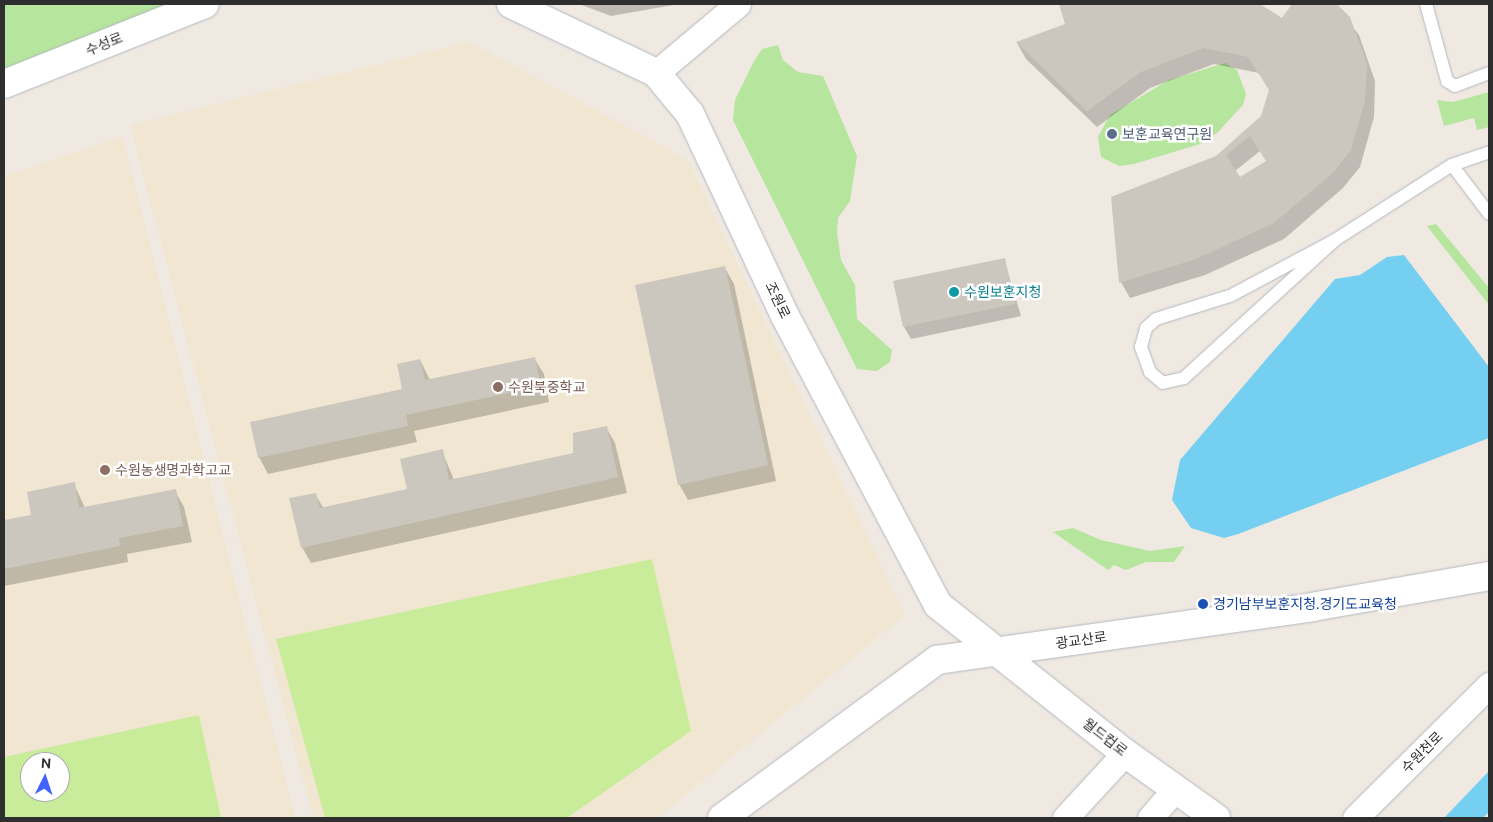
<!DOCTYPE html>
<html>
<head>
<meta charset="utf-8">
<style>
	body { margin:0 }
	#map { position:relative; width:1493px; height:822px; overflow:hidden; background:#efe9e1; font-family:Ubuntu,"Noto Sans KR",sans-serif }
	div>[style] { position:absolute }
	.education>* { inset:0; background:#f0e6d1 }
	.green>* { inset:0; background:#b6e59e }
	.pitch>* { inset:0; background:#c9ec9a }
	.water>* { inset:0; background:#75cff0 }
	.shadow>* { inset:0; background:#0003 }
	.building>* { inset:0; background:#cbc7bf }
	.roads { filter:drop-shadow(0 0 1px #b4b7c1) drop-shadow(0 0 1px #b4b7c1) }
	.lane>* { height:12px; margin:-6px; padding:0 6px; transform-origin:6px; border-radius:6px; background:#fff }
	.street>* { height:25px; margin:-12.5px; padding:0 12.5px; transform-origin:12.5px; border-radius:12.5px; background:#fff }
	.secondary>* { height:28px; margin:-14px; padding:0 14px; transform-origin:14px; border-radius:14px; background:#fff }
	.dots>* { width:14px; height:14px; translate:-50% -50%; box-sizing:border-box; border:2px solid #fff; border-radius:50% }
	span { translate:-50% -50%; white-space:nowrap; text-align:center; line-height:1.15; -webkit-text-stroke:5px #fff; paint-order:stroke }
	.street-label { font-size:14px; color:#2e2e2e }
	.service-label { font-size:14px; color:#4e5e75 }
	.left { translate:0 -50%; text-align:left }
	.culture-label { font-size:14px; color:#0d838f }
	.education-label { font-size:14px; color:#785e54 }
	.transit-label { font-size:14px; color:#164399 }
	.frame { position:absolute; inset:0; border:5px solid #2e2e2e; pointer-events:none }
	.north { position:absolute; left:20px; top:752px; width:50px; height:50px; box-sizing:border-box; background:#fff; border:1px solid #ababab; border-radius:50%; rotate:4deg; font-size:14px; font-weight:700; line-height:20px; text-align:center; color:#2e2e2e }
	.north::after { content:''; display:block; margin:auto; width:18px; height:22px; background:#4264fb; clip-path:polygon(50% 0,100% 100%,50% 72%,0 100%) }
</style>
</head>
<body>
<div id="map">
	<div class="education">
		<i style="clip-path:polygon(470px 42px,688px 160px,905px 615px,657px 818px,313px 818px,130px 125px)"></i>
		<i style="clip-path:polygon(evenodd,122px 136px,295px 818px,4px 818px,4px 177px,122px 136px,30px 762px,60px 762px,60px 792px,30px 792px,30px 762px)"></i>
	</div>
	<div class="green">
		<i style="clip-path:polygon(4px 4px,170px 4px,4px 72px)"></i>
		<i style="clip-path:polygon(778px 45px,783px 60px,798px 72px,823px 76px,857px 156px,850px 201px,838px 218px,837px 232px,841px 260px,855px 285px,857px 319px,892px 350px,890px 362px,877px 371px,857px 369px,733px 120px,735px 100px,754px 61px,762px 49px)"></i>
		<i style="clip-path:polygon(1225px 63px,1237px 70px,1246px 94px,1243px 105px,1217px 133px,1200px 144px,1134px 164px,1119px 166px,1101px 157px,1098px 137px,1110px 115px,1169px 80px)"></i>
		<i style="clip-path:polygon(1489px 92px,1489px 127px,1477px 130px,1474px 118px,1444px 126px,1437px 100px,1453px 102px)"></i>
		<i style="clip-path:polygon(1436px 224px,1489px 288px,1489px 305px,1427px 226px)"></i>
		<i style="clip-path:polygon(1073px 528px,1101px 540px,1150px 551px,1185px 546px,1174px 562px,1146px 562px,1126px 570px,1114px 565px,1108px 570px,1053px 532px)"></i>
	</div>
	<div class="pitch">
		<i style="clip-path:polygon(652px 559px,691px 731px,567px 818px,325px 818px,276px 639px)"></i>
		<i style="clip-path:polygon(evenodd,199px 715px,221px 818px,4px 818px,4px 757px,199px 715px,30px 762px,60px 762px,60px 792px,30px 792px,30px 762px)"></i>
	</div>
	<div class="water">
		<i style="clip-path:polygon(1404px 255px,1489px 367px,1489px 438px,1238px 534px,1224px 538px,1191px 528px,1172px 500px,1180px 460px,1335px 279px,1360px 275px,1387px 257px)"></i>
		<i style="clip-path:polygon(1489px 771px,1489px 812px,1483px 818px,1444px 818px)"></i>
	</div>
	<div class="shadow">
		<i style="clip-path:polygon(579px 4px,679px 4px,611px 16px)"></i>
		<i style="clip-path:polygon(evenodd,1060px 4px,1259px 4px,1282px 20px,1293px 4px,1335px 4px,1359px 35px,1375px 81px,1374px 117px,1360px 167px,1343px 188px,1284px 239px,1205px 275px,1130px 298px,1121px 282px,1216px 157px,1262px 117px,1270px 91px,1259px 73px,1214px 64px,1150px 88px,1097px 127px,1026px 59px,1017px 43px,1066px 25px,1060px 4px,1260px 151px,1267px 162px,1239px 179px,1235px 171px,1260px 151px)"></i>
		<i style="clip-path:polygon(1004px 259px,1021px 316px,911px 339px,904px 327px)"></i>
		<i style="clip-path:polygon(725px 268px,734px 284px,776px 481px,688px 500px,679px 484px)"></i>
		<i style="clip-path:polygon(534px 358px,544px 374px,549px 402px,414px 431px,417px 442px,268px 474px,259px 457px,404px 390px,420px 360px,430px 380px)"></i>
		<i style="clip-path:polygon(606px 427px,615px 443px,627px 493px,311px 563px,302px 547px,315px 494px,324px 509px,409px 490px,442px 451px,454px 480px,574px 454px)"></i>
		<i style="clip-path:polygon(74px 484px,85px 508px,175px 491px,184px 507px,192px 542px,127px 554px,128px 562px,4px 586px,4px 521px,33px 516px)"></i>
	</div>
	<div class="building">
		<i style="clip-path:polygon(evenodd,1059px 4px,1260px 4px,1282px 18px,1292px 4px,1337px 4px,1350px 17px,1367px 64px,1365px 101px,1351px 150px,1334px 172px,1274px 223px,1196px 259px,1119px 283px,1111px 197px,1216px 156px,1261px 116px,1269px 90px,1248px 57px,1204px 48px,1141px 72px,1087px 111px,1016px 42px,1065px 24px,1059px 4px,1250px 136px,1266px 161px,1240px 177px,1226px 155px,1250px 136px)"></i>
		<i style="clip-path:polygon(1005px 258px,1015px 304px,903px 327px,893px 281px)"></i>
		<i style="clip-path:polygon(725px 266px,768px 465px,678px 485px,635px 285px)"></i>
		<i style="clip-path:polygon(535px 357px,541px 386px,406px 415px,408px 426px,258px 458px,250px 422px,402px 389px,397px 364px,420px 359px,425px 380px)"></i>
		<i style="clip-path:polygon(607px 426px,618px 477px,301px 548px,289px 498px,316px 493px,320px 508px,407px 489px,400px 459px,443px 449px,449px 480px,573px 453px,573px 433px)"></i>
		<i style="clip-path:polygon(75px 482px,79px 508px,176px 489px,183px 526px,119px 538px,120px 546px,4px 569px,4px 520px,31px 515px,27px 492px)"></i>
	</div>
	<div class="roads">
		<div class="lane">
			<i style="left:1426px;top:4px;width:80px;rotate:74.7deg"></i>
			<i style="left:1447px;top:81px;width:9px;rotate:32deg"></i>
			<i style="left:1455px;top:86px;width:36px;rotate:-21deg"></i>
			<i style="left:1452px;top:165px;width:61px;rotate:52.9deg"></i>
			<i style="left:1335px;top:240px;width:205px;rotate:137.6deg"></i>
			<i style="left:1184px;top:378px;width:22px;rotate:167deg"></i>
			<i style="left:1163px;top:383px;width:17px;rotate:-140deg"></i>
			<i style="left:1150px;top:372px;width:27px;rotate:-110deg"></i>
			<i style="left:1141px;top:347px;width:20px;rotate:-75deg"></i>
			<i style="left:1146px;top:328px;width:13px;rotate:-42deg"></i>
			<i style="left:1156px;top:319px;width:77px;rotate:-17.3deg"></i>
			<i style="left:1230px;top:296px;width:119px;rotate:-28.1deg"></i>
			<i style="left:1335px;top:240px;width:139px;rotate:-32.7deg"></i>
			<i style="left:1452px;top:165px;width:39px;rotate:-19deg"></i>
		</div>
		<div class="street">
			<i style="left:656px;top:73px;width:107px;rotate:-40.1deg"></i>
			<i style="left:1065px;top:818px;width:88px;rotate:-47.3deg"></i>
			<i style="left:1150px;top:818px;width:38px;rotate:-49deg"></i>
			<i style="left:1355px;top:818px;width:189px;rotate:-44.8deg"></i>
		</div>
		<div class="secondary">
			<i style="left:511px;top:4px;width:161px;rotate:25.4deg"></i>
			<i style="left:656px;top:73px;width:53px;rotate:50.3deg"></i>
			<i style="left:690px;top:114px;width:223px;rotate:64.8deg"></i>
			<i style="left:785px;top:316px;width:327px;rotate:62.1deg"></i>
			<i style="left:938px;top:605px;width:238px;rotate:38.4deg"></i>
			<i style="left:1125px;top:753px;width:112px;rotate:35.5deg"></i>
			<i style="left:4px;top:84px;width:216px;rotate:-21.7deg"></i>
			<i style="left:722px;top:818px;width:267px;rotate:-36.3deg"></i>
			<i style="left:937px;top:660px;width:379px;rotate:-8deg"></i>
			<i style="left:1312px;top:607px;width:180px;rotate:-9.9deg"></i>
		</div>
	</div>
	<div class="dots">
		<i style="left:1112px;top:134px;background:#5c6f8a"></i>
		<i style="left:954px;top:292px;background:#0f9aa8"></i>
		<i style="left:498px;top:387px;background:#8d6e63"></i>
		<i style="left:105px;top:470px;background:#8d6e63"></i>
		<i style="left:1203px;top:604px;background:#1a4fb4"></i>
	</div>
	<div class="street-label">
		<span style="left:104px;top:44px;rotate:-22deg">수성로</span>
		<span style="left:778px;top:300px;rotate:64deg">조원로</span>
		<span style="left:1081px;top:640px;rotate:-8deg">광교산로</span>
		<span style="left:1105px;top:737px;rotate:38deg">월드컵로</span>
		<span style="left:1422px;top:752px;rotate:-45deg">수원천로</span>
	</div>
	<div class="service-label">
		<span class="left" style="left:1122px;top:134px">보훈교육연구원</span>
	</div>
	<div class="culture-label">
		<span class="left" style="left:964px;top:292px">수원보훈지청</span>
	</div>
	<div class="education-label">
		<span class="left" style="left:508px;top:387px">수원북중학교</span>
		<span class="left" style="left:115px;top:470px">수원농생명과학고교</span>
	</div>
	<div class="transit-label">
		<span class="left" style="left:1213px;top:604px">경기남부보훈지청.경기도교육청</span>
	</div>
	<div class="frame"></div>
	<div class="north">N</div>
</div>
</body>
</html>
